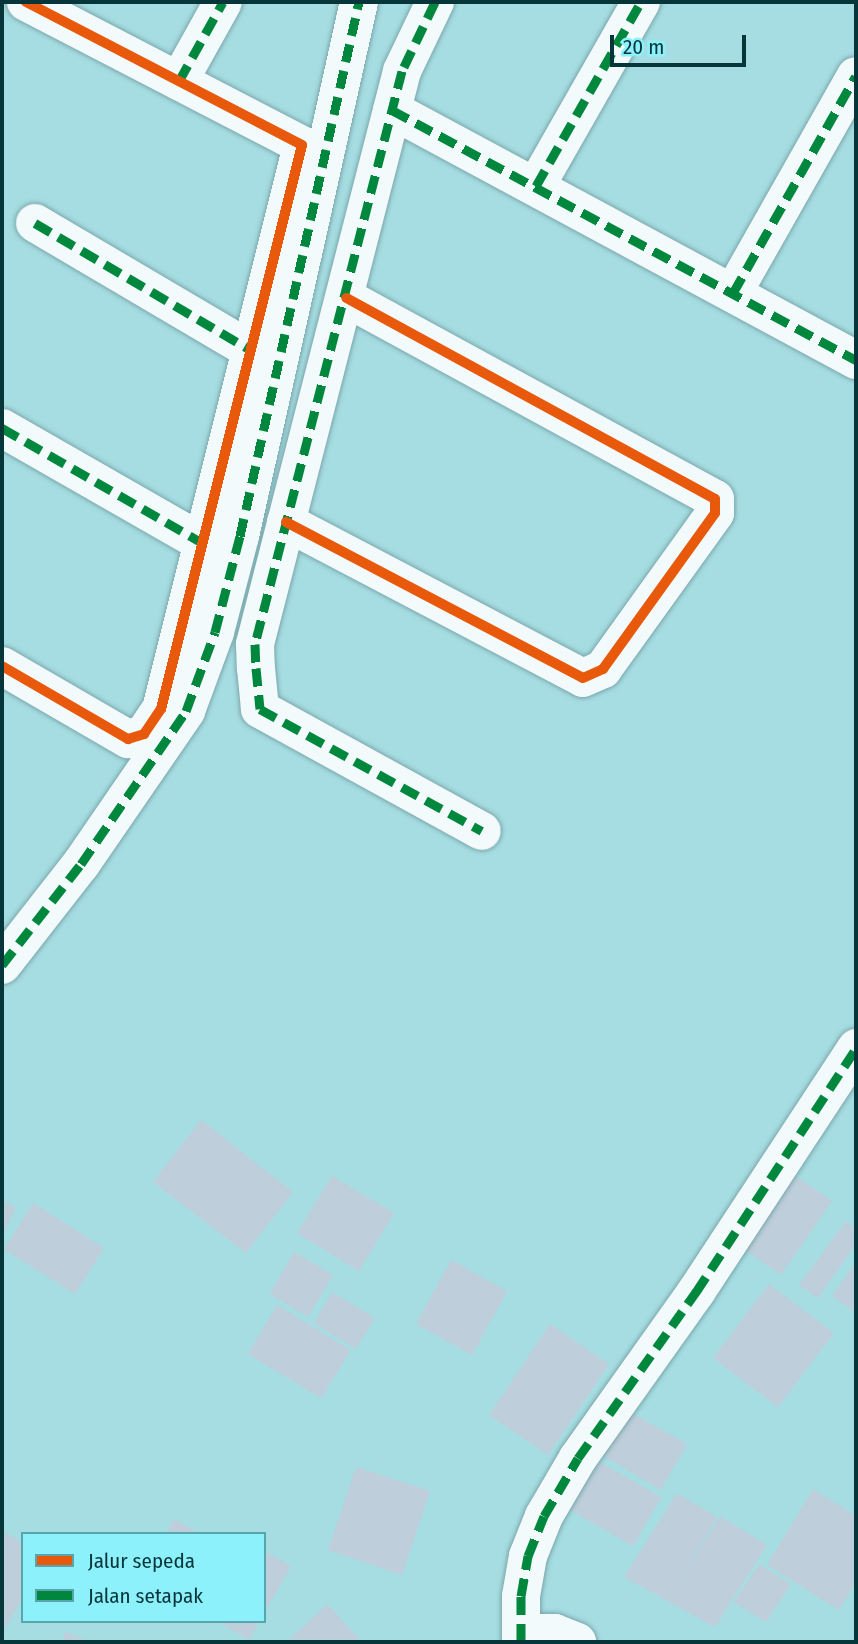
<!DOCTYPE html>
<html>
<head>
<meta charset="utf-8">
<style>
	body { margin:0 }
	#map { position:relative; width:858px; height:1644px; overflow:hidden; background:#a6dde2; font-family:"Fira Sans Condensed",sans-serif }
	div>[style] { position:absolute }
	.building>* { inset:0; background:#bfcedb }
	.roads { filter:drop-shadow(0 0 2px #7aa7ac) drop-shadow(0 0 2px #7aa7ac) }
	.minor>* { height:38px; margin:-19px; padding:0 19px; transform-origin:19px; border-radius:19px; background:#f2fafb }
	.quiet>* { height:9px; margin-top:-4.5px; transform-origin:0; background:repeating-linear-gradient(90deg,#00873e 0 18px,transparent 0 27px) }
	.cycleway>* { height:10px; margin:-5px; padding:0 5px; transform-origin:5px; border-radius:5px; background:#e8590c }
	span { translate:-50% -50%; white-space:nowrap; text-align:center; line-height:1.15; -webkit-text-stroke:7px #8df1fb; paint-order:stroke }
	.frame { position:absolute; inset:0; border:4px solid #07363a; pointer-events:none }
	.legend { position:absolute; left:21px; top:1532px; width:245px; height:91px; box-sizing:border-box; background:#8df1fb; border:2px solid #57a6ae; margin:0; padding:9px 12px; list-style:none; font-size:21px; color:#07363a }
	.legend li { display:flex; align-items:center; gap:14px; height:35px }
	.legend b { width:35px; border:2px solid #57a6ae }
	.scale { position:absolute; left:610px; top:35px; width:136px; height:32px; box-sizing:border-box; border:4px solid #07363a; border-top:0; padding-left:9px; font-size:21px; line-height:24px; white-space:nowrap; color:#07363a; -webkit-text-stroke:5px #8df1fb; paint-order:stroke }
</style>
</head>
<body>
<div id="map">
	<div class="building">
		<i style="clip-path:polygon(201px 1120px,293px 1192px,246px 1253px,153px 1182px)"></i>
		<i style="clip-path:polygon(790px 1172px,832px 1201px,781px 1275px,739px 1246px)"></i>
		<i style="clip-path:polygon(332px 1176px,394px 1213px,359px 1271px,297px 1233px)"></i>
		<i style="clip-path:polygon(2px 1200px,16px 1208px,2px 1236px)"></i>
		<i style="clip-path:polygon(33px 1203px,104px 1248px,75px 1294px,4px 1249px)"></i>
		<i style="clip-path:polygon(846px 1221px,856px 1229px,856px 1244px,818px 1298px,799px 1285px)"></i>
		<i style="clip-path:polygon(294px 1252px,333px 1275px,308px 1317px,270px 1294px)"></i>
		<i style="clip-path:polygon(451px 1260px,507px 1291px,472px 1355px,416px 1324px)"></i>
		<i style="clip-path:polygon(856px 1262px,856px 1313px,832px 1296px)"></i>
		<i style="clip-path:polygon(769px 1284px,834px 1333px,778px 1407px,713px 1358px)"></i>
		<i style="clip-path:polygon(332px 1292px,375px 1318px,356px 1349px,314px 1323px)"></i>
		<i style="clip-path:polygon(277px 1305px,351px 1350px,321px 1398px,248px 1354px)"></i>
		<i style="clip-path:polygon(550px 1324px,609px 1364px,548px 1455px,489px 1415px)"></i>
		<i style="clip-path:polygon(625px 1409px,687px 1444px,661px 1490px,600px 1454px)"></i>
		<i style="clip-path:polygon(598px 1461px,661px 1497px,633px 1546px,570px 1510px)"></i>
		<i style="clip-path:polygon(356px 1467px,430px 1491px,402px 1575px,328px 1550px)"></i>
		<i style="clip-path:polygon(813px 1489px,856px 1516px,856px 1582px,839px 1610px,767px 1565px)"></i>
		<i style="clip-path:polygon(677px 1493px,717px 1517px,676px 1586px,720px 1516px,767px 1545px,715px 1627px,624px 1577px)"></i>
		<i style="clip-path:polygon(174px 1519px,201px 1534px,166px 1534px)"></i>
		<i style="clip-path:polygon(2px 1531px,23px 1543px,23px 1598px,2px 1633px)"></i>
		<i style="clip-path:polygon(264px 1551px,291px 1566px,264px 1613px)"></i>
		<i style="clip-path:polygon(759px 1564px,791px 1584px,766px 1622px,734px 1602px)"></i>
		<i style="clip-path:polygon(327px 1604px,362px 1642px,287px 1642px)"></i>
		<i style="clip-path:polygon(217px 1621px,260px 1621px,249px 1640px)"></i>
		<i style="clip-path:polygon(65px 1632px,93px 1642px,62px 1642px)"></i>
	</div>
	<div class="roads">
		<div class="minor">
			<i style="left:435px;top:2px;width:76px;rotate:115.6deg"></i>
			<i style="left:402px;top:71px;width:592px;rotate:104.39deg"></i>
			<i style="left:255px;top:644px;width:24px;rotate:88deg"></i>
			<i style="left:256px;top:668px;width:41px;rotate:84.4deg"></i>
			<i style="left:260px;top:709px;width:253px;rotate:28.8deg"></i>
			<i style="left:179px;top:81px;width:90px;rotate:-60.9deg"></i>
			<i style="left:392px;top:110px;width:527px;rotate:28.32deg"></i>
			<i style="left:536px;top:186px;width:212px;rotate:-60.3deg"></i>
			<i style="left:35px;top:223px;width:251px;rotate:30.5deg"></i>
			<i style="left:733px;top:293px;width:249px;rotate:-60.5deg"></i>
			<i style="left:2px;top:428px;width:232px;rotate:29.8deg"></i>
			<i style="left:286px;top:522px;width:335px;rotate:27.7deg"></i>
			<i style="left:583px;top:678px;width:22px;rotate:-24deg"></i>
			<i style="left:603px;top:669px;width:192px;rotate:-54.3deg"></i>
			<i style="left:715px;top:513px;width:14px;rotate:-90deg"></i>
			<i style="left:715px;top:499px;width:420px;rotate:-151.4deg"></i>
			<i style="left:2px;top:666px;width:146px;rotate:30.1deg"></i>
			<i style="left:128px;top:739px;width:17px;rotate:-17deg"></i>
			<i style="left:144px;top:734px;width:30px;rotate:-56deg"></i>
			<i style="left:161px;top:709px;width:581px;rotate:-75.96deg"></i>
			<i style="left:302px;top:145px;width:311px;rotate:-152.6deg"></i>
			<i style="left:2px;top:965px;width:128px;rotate:-52deg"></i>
			<i style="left:81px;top:864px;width:186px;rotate:-55.5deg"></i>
			<i style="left:186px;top:711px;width:84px;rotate:-69.8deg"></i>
			<i style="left:215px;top:632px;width:99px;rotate:-75.4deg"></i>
			<i style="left:240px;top:536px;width:547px;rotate:-77.44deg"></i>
			<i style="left:521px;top:1642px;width:46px;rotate:-90deg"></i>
			<i style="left:521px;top:1596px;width:41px;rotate:-80.1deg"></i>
			<i style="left:528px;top:1556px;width:43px;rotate:-68.2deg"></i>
			<i style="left:544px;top:1516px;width:67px;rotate:-59.6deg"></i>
			<i style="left:578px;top:1458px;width:204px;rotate:-54.6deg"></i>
			<i style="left:696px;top:1292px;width:292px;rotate:-56.7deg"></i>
			<i style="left:521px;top:1642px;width:17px;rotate:-33deg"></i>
			<i style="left:535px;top:1633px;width:20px"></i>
			<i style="left:555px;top:1633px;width:24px;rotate:22deg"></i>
		</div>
	</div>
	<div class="quiet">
		<i style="left:435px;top:2px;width:76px;rotate:115.6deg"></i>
		<i style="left:402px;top:71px;width:592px;rotate:104.39deg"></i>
		<i style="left:255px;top:644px;width:24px;rotate:88deg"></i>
		<i style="left:256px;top:668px;width:41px;rotate:84.4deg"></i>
		<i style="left:260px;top:709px;width:253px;rotate:28.8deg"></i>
		<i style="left:179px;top:81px;width:90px;rotate:-60.9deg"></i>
		<i style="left:392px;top:110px;width:527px;rotate:28.32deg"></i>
		<i style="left:536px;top:186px;width:212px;rotate:-60.3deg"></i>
		<i style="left:35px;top:223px;width:251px;rotate:30.5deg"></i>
		<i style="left:733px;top:293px;width:249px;rotate:-60.5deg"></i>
		<i style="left:2px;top:428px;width:232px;rotate:29.8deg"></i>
		<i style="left:2px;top:965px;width:128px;rotate:-52deg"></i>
		<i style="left:81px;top:864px;width:186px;rotate:-55.5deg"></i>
		<i style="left:186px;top:711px;width:84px;rotate:-69.8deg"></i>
		<i style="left:215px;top:632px;width:99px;rotate:-75.4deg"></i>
		<i style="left:240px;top:536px;width:547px;rotate:-77.44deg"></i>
		<i style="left:521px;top:1642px;width:46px;rotate:-90deg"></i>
		<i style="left:521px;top:1596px;width:41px;rotate:-80.1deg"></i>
		<i style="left:528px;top:1556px;width:43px;rotate:-68.2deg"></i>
		<i style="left:544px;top:1516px;width:67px;rotate:-59.6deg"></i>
		<i style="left:578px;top:1458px;width:204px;rotate:-54.6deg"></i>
		<i style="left:696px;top:1292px;width:292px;rotate:-56.7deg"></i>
	</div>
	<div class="cycleway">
		<i style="left:286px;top:522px;width:335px;rotate:27.7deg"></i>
		<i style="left:583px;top:678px;width:22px;rotate:-24deg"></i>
		<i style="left:603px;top:669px;width:192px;rotate:-54.3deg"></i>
		<i style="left:715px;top:513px;width:14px;rotate:-90deg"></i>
		<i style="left:715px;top:499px;width:420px;rotate:-151.4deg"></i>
		<i style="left:2px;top:666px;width:146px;rotate:30.1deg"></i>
		<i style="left:128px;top:739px;width:17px;rotate:-17deg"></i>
		<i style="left:144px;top:734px;width:30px;rotate:-56deg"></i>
		<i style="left:161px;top:709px;width:581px;rotate:-75.96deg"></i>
		<i style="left:302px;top:145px;width:311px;rotate:-152.6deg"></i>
	</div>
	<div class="frame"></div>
	<ul class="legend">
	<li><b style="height:9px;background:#e8590c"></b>Jalur sepeda</li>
	<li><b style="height:9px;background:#00873e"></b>Jalan setapak</li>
	</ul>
	<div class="scale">20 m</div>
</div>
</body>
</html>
